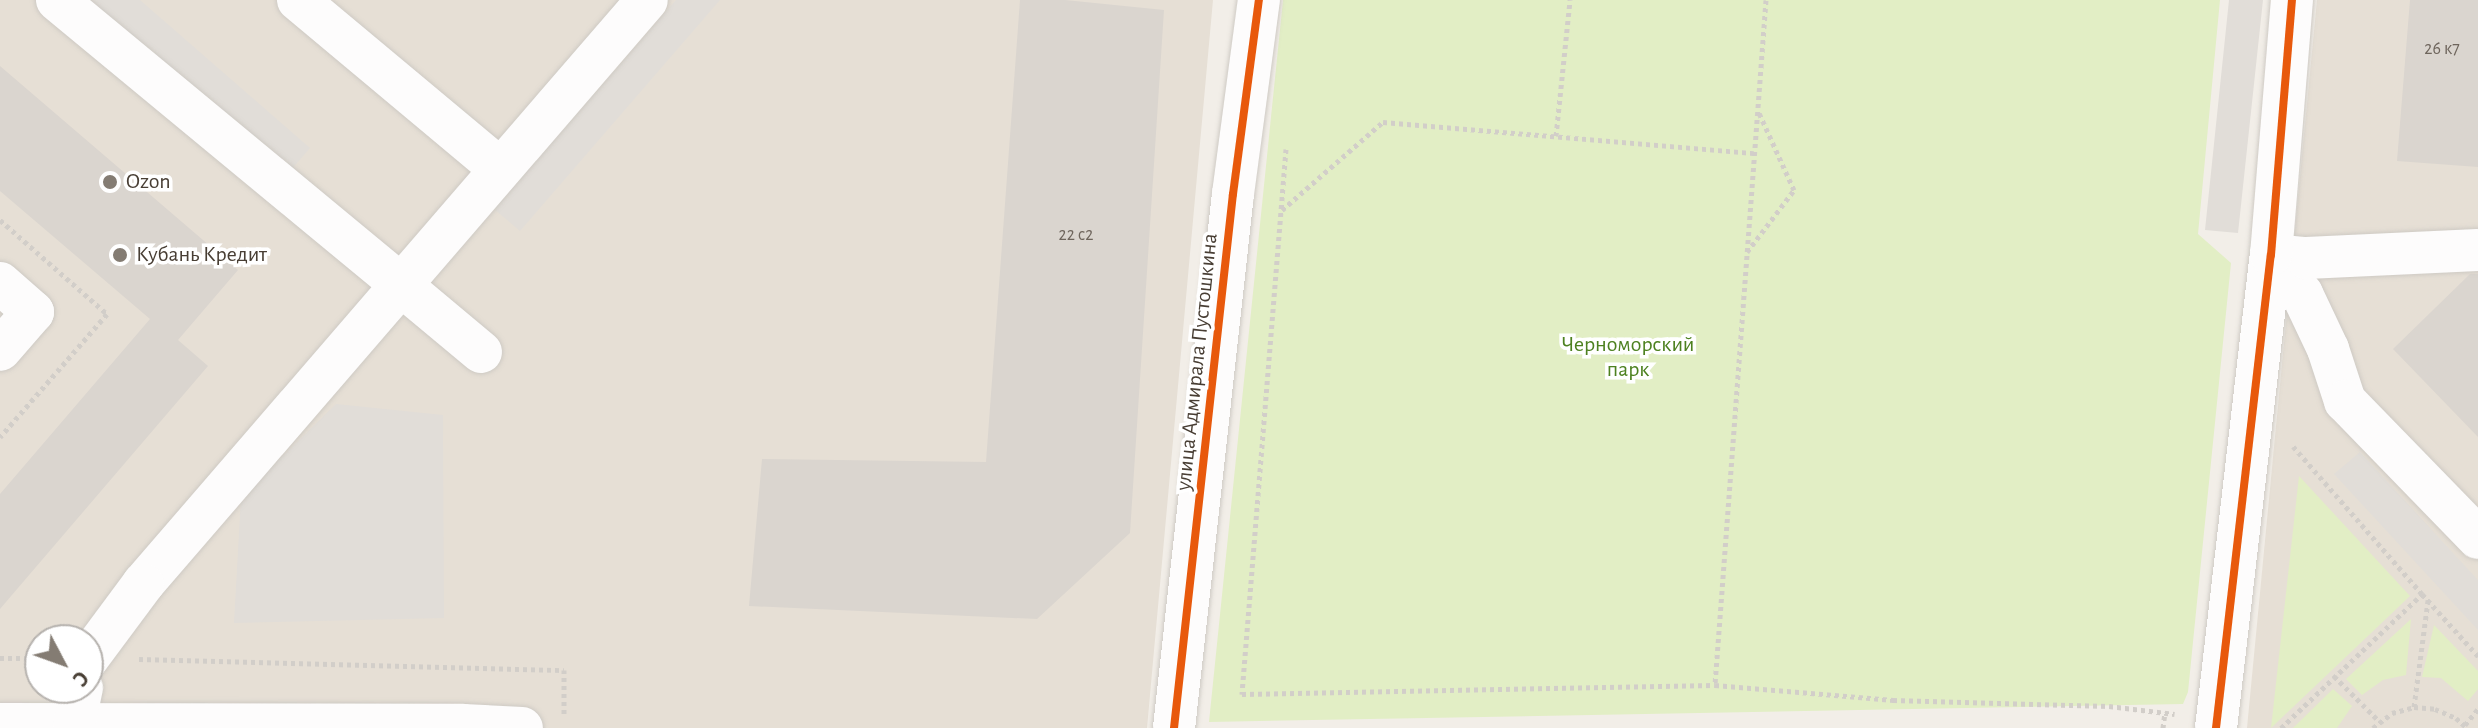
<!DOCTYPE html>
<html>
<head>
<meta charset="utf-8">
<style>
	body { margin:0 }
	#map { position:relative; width:2478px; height:728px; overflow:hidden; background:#f2eee8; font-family:"Alegreya Sans",sans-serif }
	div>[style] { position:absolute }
	.residential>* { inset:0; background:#e6dfd5 }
	.green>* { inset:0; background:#e2eec5 }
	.parking>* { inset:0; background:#e1ddd8 }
	.building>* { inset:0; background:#dad5cf }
	.path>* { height:5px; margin-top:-2.5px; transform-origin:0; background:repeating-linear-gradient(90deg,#d2cec9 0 4px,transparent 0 8px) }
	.roads { filter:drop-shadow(0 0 2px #cecac4) drop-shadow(0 0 2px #cecac4) }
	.minor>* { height:42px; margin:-21px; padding:0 21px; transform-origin:21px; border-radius:21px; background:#fdfcfc }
	.cycleway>* { height:8px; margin:-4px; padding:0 4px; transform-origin:4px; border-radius:4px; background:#e8590c }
	.dots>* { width:22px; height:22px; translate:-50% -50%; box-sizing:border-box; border:4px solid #fff; border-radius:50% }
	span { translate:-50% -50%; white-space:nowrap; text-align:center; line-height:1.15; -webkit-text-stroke:7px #fff; paint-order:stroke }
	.number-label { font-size:18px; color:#6e655c }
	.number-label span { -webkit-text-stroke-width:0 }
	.poi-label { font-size:22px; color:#483e34 }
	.left { translate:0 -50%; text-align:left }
	.park-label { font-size:22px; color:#4d8120 }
	.street-label { font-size:22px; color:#483e34 }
	.north { position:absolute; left:24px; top:624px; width:80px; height:80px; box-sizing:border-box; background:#fff; border:2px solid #b6b2ae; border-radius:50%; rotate:131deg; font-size:22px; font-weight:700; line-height:32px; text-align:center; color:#483e34 }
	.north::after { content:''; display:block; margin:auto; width:28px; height:36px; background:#847c73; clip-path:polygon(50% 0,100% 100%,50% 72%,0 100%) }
</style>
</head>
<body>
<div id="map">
	<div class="residential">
		<i style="clip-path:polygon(evenodd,0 0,1213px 0,1147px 728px,0 728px,0 0,40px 640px,88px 640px,88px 688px,40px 688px,40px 640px)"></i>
		<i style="clip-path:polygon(2317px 0,2478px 0,2478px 728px,2247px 728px)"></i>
	</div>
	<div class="green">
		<i style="clip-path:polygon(1283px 0,2220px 0,2198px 234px,2231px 263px,2188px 692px,2183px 704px,1209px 722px)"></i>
		<i style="clip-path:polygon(2299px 476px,2410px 596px,2271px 728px)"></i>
		<i style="clip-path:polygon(2411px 619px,2406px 675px,2383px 680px,2362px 695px,2346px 679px)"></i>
		<i style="clip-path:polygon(2434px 625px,2478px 671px,2478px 689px,2468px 701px,2441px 678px,2422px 677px)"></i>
		<i style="clip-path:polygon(2333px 689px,2352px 706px,2337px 728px,2293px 728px)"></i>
	</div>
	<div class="parking">
		<i style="clip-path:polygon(81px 0,140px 0,310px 148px,285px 177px)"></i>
		<i style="clip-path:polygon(676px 0,720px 0,520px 231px,494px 209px)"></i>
		<i style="clip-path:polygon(2229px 0,2263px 0,2238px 233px,2205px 230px)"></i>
		<i style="clip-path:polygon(336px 404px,443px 415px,444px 618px,234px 623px,241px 497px)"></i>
		<i style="clip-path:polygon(2360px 452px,2478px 580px,2478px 630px,2334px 474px)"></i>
	</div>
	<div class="building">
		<i style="clip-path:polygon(1020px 0,1065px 0,1164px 10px,1130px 533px,1037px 619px,749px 606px,762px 459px,986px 462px)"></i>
		<i style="clip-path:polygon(2410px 0,2478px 0,2478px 167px,2397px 161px)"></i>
		<i style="clip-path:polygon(0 66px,238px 270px,178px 340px,208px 366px,0 609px,0 494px,150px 319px,0 191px)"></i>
		<i style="clip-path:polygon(2470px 274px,2478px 274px,2478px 437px,2393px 349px)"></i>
	</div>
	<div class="path">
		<i style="left:1766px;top:0;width:687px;rotate:94.26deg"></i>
		<i style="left:1715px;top:685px;width:179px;rotate:4.8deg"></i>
		<i style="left:1893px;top:700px;width:216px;rotate:1.6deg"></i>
		<i style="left:2109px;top:706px;width:66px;rotate:6.9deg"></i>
		<i style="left:1556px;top:136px;width:137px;rotate:-84.1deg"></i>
		<i style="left:1286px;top:149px;width:547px;rotate:94.62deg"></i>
		<i style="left:1242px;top:694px;width:473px;rotate:-1.1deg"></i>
		<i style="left:1282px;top:210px;width:134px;rotate:-41.1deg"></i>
		<i style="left:1383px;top:122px;width:372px;rotate:4.8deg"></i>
		<i style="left:0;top:220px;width:142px;rotate:41.3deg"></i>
		<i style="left:107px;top:314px;width:163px;rotate:131deg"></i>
		<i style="left:1747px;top:252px;width:78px;rotate:-52.8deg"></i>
		<i style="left:1794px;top:190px;width:85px;rotate:-114.4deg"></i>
		<i style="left:2422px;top:594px;width:84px;rotate:47.9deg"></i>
		<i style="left:0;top:658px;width:40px"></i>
		<i style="left:139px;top:659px;width:425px;rotate:1.5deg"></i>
		<i style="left:564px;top:670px;width:45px;rotate:90deg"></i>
		<i style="left:2334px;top:676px;width:64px;rotate:45deg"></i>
		<i style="left:2414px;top:707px;width:108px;rotate:-82.5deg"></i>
		<i style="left:2465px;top:725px;width:21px;rotate:-51deg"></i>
		<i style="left:2163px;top:728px;width:16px;rotate:-83deg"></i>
		<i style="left:2281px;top:728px;width:195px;rotate:-43.5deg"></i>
		<i style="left:2422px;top:594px;width:196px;rotate:-131.1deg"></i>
		<i style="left:2373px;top:728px;width:24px;rotate:-38deg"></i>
		<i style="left:2392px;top:713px;width:23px;rotate:-15deg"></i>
		<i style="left:2414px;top:707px;width:21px;rotate:5deg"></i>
		<i style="left:2435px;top:709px;width:23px;rotate:23deg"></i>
		<i style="left:2456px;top:718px;width:15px;rotate:42deg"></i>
	</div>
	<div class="roads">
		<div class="minor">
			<i style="left:57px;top:0;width:447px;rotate:39.6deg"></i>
			<i style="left:401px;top:285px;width:395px;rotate:130.8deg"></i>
			<i style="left:143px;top:584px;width:92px;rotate:126.6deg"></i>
			<i style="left:298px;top:0;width:263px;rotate:39.9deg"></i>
			<i style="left:2271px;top:255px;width:50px;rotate:51.5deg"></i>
			<i style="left:2302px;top:294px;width:61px;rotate:64.7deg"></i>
			<i style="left:2328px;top:349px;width:55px;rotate:71.9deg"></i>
			<i style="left:2345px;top:401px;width:191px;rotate:45.8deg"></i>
			<i style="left:2271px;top:255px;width:35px;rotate:5deg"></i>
			<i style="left:2306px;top:258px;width:172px;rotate:-2.7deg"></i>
			<i style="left:0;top:283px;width:44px;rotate:41.3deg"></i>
			<i style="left:33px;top:312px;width:50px;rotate:131deg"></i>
			<i style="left:481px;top:352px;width:104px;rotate:-140.1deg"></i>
			<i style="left:401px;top:285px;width:376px;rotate:-49.2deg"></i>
			<i style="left:0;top:724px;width:463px;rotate:0.1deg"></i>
			<i style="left:463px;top:725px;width:59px;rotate:2.9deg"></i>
			<i style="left:74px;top:725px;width:38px;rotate:-78deg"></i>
			<i style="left:1174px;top:728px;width:537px;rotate:-83.7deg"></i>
			<i style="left:1233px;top:194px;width:196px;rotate:-82.4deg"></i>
			<i style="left:2216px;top:728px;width:476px;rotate:-83.4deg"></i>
			<i style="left:2271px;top:255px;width:256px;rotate:-85.3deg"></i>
		</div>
	</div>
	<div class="cycleway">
		<i style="left:1174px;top:728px;width:537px;rotate:-83.7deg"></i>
		<i style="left:1233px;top:194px;width:196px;rotate:-82.4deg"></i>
		<i style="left:2216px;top:728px;width:476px;rotate:-83.4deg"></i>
		<i style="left:2271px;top:255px;width:256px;rotate:-85.3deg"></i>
	</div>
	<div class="dots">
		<i style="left:110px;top:182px;background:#847c73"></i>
		<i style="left:120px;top:255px;background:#847c73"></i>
	</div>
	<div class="number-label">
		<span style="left:2442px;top:49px">26 к7</span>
		<span style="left:1076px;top:235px">22 с2</span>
	</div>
	<div class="poi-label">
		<span class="left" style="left:126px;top:182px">Ozon</span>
		<span class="left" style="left:136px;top:255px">Кубань Кредит</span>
	</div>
	<div class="park-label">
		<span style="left:1628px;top:357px">Черноморский<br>парк</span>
	</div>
	<div class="street-label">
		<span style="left:1197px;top:362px;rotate:-84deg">улица Адмирала Пустошкина</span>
	</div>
	<div class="north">С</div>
</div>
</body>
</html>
